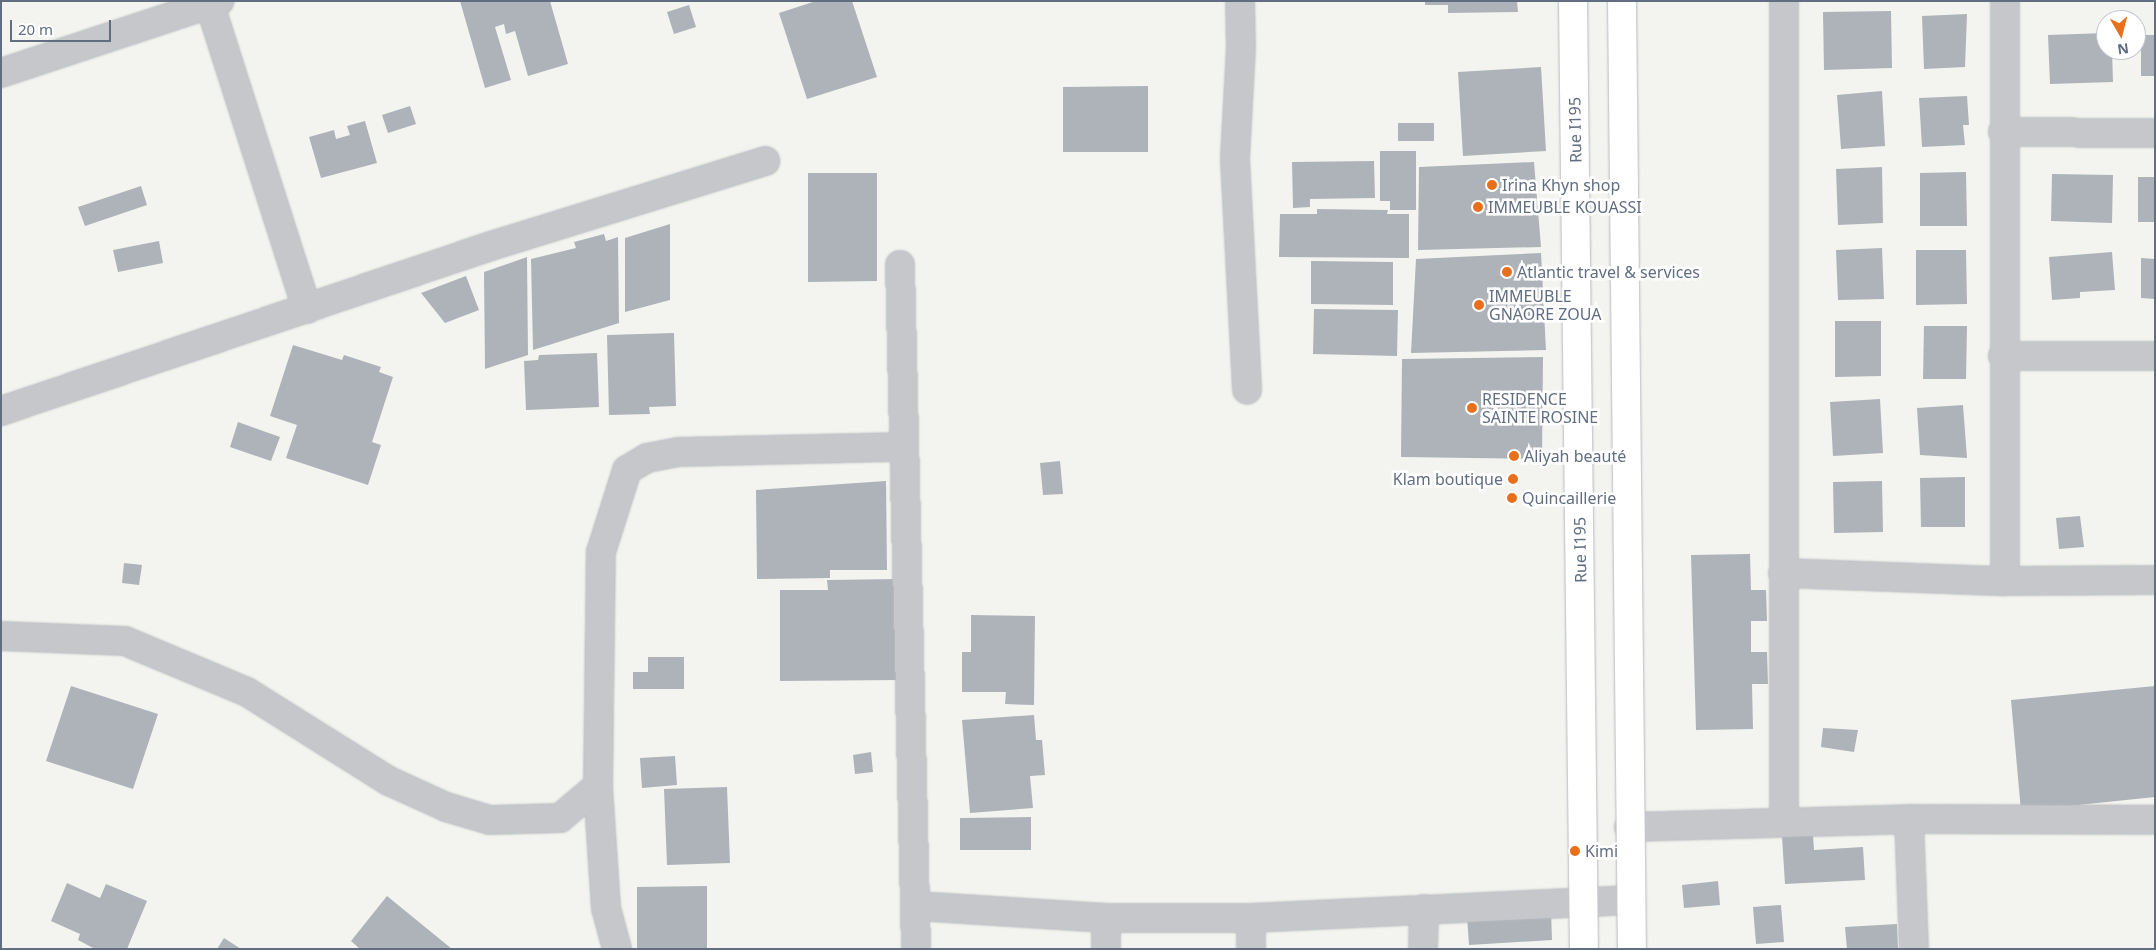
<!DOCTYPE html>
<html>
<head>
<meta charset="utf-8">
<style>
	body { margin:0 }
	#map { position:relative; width:2156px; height:950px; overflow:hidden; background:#f3f4ef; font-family:"Noto Sans",sans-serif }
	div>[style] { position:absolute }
	.building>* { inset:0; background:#adb3b9 }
	.roads { filter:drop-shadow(0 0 1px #b7babf) drop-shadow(0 0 1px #b7babf) }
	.minor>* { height:28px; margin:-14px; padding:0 14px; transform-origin:14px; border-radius:14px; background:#c5c7cb }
	.secondary>* { height:28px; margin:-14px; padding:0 14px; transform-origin:14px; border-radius:14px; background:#fff }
	.dots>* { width:14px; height:14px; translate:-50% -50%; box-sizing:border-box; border:2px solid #fff; border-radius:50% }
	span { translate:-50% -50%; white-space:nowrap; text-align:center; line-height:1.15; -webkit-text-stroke:5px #fff; paint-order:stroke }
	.street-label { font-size:16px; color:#616d81 }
	.poi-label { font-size:16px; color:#616d81 }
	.left { translate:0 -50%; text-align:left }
	.right { translate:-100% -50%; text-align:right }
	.frame { position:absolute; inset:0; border:2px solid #616d81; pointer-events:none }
	.north { position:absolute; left:2096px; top:10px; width:50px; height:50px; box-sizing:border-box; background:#fff; border:1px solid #c0c5cd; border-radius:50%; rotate:172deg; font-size:14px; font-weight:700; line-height:20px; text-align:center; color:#616d81 }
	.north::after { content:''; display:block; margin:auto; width:18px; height:22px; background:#e96f1a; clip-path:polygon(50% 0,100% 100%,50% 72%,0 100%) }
	.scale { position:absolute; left:10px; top:20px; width:101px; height:22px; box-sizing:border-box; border:2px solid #616d81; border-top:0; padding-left:6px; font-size:15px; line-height:18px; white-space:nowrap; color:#616d81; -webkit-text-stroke:4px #fff; paint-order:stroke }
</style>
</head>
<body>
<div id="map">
	<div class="building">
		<i style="clip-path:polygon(460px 1px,550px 1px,568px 64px,528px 76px,515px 31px,506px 34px,504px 24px,495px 27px,511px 80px,485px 88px)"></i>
		<i style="clip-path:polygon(816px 1px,852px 1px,877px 77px,807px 99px,779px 13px)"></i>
		<i style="clip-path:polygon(1425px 1px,1517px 1px,1518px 12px,1448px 13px,1448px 5px,1425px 5px)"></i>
		<i style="clip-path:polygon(689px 5px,696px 27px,674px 34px,667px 12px)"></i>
		<i style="clip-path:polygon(1891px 11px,1892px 68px,1824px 70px,1823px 12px)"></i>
		<i style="clip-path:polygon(1967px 14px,1965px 67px,1924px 69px,1922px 16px)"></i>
		<i style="clip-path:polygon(2106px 33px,2106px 50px,2112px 50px,2113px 82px,2050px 84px,2048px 35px)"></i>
		<i style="clip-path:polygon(2141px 35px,2155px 35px,2155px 76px,2141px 76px)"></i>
		<i style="clip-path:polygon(1541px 67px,1546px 151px,1463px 156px,1458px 72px)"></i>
		<i style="clip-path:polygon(1148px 86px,1148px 152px,1063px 152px,1063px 87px)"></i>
		<i style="clip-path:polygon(1882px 91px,1885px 146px,1841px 149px,1837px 95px)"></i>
		<i style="clip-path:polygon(1967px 96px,1969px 125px,1963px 125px,1965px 145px,1922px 147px,1919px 98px)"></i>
		<i style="clip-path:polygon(410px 106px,416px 124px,388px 133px,382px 115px)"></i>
		<i style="clip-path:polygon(365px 121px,377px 163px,321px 178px,309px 137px,334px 130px,336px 139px,350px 135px,347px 126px)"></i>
		<i style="clip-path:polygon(1398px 123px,1434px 123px,1434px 141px,1398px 141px)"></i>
		<i style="clip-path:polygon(1380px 151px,1416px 151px,1416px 210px,1390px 210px,1390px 201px,1380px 201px)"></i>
		<i style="clip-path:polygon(1374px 161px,1375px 198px,1310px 199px,1310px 207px,1293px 208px,1292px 162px)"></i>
		<i style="clip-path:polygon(1534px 162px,1541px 247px,1418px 250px,1419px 167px)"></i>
		<i style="clip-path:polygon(1882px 167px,1883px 223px,1838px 225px,1836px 169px)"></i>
		<i style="clip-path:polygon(1966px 172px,1967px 226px,1920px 226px,1920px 173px)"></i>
		<i style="clip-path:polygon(808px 173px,877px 173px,877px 281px,808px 282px)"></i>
		<i style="clip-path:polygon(2052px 174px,2113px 175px,2112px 223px,2051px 221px)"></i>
		<i style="clip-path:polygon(2138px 177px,2155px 177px,2155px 222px,2138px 222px)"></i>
		<i style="clip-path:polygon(141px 186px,147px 205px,85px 226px,78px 207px)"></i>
		<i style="clip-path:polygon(1317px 209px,1388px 210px,1387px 214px,1409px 214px,1409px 258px,1279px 257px,1280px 214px,1317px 214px)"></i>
		<i style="clip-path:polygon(670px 224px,670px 300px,625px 312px,625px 238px)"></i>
		<i style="clip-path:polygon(604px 234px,606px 241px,618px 237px,619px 323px,533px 350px,531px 259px,576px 248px,574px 242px)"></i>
		<i style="clip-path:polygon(159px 241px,163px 263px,118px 272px,113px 250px)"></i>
		<i style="clip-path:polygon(1882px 248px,1884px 299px,1838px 300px,1836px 250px)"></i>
		<i style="clip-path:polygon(1916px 250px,1966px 250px,1967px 304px,1916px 305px)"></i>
		<i style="clip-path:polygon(2112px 252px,2115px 290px,2080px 292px,2080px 298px,2052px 300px,2049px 257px)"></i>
		<i style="clip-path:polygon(1541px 253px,1546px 350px,1411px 353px,1416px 259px)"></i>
		<i style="clip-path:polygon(527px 257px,528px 355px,485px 369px,484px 272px)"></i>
		<i style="clip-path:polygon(2141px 258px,2155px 259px,2155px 299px,2141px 298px)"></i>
		<i style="clip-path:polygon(1311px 261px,1393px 262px,1393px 305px,1311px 304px)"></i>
		<i style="clip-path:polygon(466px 276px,479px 310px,445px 323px,421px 293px)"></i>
		<i style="clip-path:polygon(1314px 309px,1398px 310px,1397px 356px,1313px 354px)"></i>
		<i style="clip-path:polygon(1835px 321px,1881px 321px,1881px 376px,1835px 377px)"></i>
		<i style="clip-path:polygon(1924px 326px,1967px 326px,1966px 379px,1923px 379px)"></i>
		<i style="clip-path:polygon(674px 333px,676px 406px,649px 407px,650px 414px,609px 415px,607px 335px)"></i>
		<i style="clip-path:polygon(293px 345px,342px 360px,344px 355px,381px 367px,379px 372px,393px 377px,372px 442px,381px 445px,368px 485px,286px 458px,297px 425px,270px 416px)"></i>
		<i style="clip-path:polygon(597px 353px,599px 407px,526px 410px,524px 361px,538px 360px,539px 355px)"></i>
		<i style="clip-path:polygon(1543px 357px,1542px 459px,1401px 457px,1402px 359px)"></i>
		<i style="clip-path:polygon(1880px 399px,1883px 453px,1833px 456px,1830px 402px)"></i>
		<i style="clip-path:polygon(1963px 405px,1967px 458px,1920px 455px,1917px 408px)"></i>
		<i style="clip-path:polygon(238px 422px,280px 437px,271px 461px,230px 447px)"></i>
		<i style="clip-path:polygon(1060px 461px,1063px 494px,1043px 495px,1040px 463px)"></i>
		<i style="clip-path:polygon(1965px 477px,1965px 527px,1921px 527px,1920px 478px)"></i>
		<i style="clip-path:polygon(886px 481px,887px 570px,830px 570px,830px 578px,757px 579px,756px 490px)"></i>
		<i style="clip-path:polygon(1882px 481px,1883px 532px,1834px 533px,1833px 482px)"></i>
		<i style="clip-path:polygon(2080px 516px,2084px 547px,2059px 549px,2056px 518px)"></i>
		<i style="clip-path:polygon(1750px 554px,1751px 590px,1766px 590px,1767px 621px,1751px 621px,1751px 652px,1767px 652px,1768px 684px,1752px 684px,1753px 729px,1696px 730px,1691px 555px)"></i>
		<i style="clip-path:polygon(124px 563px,142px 565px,139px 585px,122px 583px)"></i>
		<i style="clip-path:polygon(899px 579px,900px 680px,780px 681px,780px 590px,828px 590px,827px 580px)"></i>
		<i style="clip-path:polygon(971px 615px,1035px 616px,1034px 705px,1005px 704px,1006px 692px,962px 692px,962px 652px,971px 652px)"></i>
		<i style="clip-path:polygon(648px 657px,684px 657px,684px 689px,633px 689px,633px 672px,648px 672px)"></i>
		<i style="clip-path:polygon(71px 686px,158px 714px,133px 789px,46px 761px)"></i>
		<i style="clip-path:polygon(2155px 686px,2155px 797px,2021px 811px,2011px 700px)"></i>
		<i style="clip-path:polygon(1034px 715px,1036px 740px,1042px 740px,1045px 775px,1030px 776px,1033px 808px,970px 813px,962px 720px)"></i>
		<i style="clip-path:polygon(1823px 728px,1858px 730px,1854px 752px,1821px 747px)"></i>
		<i style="clip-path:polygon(871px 752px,873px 772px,855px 774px,853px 755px)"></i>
		<i style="clip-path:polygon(675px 756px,677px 785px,642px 788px,640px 758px)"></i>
		<i style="clip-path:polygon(727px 787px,730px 863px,667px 865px,664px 789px)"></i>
		<i style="clip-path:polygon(1031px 817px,1031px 850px,960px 850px,960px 818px)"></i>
		<i style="clip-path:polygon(1813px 835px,1814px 850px,1863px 847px,1865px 880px,1785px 884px,1782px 837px)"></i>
		<i style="clip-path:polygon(1718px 881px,1720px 905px,1684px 908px,1682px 885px)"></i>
		<i style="clip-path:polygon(67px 883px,100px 898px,106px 884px,147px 901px,127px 949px,95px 949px,78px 940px,80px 934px,51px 921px)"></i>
		<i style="clip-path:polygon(707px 886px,707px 949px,637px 949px,637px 887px)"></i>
		<i style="clip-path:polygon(387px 896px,452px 949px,360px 949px,351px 941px)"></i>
		<i style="clip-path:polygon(1781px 905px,1784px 942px,1756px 944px,1753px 907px)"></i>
		<i style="clip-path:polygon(1551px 911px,1552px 940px,1469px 945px,1467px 916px)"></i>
		<i style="clip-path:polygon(1897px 924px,1898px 949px,1847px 949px,1845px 927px)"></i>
		<i style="clip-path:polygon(224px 938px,241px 949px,217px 949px)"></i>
	</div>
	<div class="roads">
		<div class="minor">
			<i style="left:1240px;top:1px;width:46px;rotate:88.8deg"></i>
			<i style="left:1241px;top:47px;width:112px;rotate:93.1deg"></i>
			<i style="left:1235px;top:159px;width:231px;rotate:87deg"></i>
			<i style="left:1784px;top:1px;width:820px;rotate:90deg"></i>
			<i style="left:210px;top:5px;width:319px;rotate:72.3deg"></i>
			<i style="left:1px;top:73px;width:230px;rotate:-18.3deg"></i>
			<i style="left:2003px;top:132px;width:152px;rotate:0.4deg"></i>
			<i style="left:900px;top:265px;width:684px;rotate:88.66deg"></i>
			<i style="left:2003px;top:356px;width:152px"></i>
			<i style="left:1px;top:411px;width:517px;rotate:-18.61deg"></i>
			<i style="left:491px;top:246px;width:287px;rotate:-17.2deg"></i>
			<i style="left:1783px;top:573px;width:222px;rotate:2.1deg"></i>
			<i style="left:2005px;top:581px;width:150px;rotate:-0.4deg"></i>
			<i style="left:2005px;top:581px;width:580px;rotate:-90deg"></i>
			<i style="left:1px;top:636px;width:124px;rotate:2.3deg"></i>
			<i style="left:125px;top:641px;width:132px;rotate:22.7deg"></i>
			<i style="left:247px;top:692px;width:168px;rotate:32.1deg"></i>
			<i style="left:389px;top:781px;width:63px;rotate:24.5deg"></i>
			<i style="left:446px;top:807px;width:46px;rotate:16.5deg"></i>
			<i style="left:490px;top:820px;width:70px;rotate:-1.6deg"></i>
			<i style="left:560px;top:818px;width:50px;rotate:-40.1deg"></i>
			<i style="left:1909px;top:819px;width:130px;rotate:87.8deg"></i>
			<i style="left:1629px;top:827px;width:280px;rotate:-1.6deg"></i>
			<i style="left:1909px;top:819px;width:246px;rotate:0.2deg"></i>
			<i style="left:916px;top:906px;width:190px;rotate:3.6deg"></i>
			<i style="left:1106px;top:918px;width:145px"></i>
			<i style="left:1251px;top:918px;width:380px;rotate:-2.7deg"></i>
			<i style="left:617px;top:949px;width:42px;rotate:-105deg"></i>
			<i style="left:606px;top:908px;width:122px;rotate:-93.8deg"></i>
			<i style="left:598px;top:786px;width:234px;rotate:-89.3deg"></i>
			<i style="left:601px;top:552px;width:86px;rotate:-72.4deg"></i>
			<i style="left:627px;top:470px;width:23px;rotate:-31deg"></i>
			<i style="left:647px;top:458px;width:32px;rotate:-11deg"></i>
			<i style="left:678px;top:452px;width:226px;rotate:-1.3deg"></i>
			<i style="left:1106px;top:949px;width:31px;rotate:-90deg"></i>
			<i style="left:1251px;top:949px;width:31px;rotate:-90deg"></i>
			<i style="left:1423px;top:949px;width:40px;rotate:-88.6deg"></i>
		</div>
		<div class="secondary">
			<i style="left:1573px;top:1px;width:948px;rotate:89.34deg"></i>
			<i style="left:1622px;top:1px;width:948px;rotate:89.4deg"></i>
		</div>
	</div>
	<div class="dots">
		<i style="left:1492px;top:185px;background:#e96f1a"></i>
		<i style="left:1478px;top:207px;background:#e96f1a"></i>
		<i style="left:1507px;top:272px;background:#e96f1a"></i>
		<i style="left:1479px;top:305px;background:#e96f1a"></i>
		<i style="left:1472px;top:408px;background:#e96f1a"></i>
		<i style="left:1514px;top:456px;background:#e96f1a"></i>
		<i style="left:1513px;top:479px;background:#e96f1a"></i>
		<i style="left:1512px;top:498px;background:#e96f1a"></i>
		<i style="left:1575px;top:851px;background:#e96f1a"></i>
	</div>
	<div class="street-label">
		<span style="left:1575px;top:130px;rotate:-91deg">Rue I195</span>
		<span style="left:1580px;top:550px;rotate:-91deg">Rue I195</span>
	</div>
	<div class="poi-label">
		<span class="left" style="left:1502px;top:185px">Irina Khyn shop</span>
		<span class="left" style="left:1488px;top:207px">IMMEUBLE KOUASSI</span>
		<span class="left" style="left:1517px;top:272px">Atlantic travel &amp; services</span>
		<span class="left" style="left:1489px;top:305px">IMMEUBLE<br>GNAORE ZOUA</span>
		<span class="left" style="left:1482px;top:408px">RESIDENCE<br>SAINTE ROSINE</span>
		<span class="left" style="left:1524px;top:456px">Aliyah beauté</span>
		<span class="right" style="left:1503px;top:479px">Klam boutique</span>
		<span class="left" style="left:1522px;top:498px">Quincaillerie</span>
		<span class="left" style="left:1585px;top:851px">Kimi</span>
	</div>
	<div class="frame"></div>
	<div class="north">N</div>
	<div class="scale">20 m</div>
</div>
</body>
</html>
